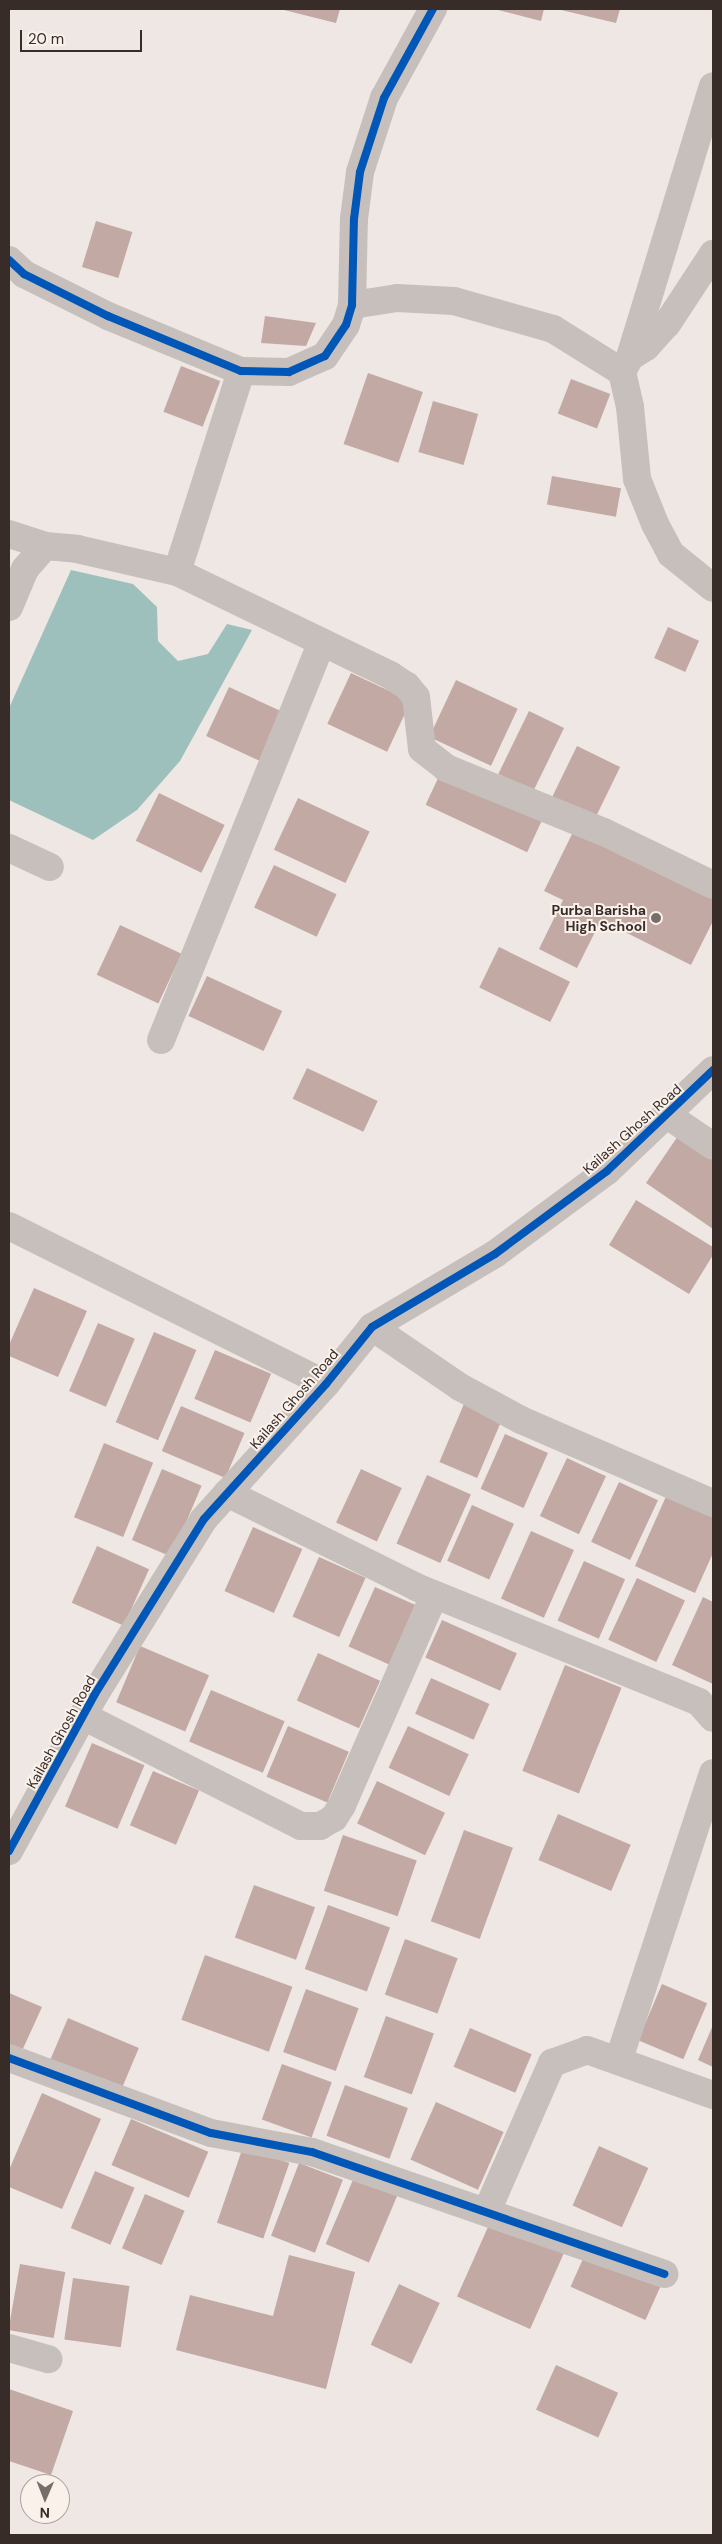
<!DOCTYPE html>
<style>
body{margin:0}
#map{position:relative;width:722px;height:2544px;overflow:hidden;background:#eee7e3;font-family:"DM Sans",sans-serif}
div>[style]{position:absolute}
.water>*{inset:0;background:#9ec0bc}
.building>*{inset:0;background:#c2a9a4;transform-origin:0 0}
.minor>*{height:28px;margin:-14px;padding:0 14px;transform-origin:14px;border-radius:14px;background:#c7bfbb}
.tertiary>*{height:28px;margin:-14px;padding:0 14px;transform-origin:14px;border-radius:14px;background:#c7bfbb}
.cycleway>*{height:8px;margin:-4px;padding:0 4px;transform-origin:4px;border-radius:4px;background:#0057b8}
.dots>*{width:14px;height:14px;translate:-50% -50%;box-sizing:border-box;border:2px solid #faf1ea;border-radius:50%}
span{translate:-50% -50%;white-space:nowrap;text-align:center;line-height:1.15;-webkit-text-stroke:4px #faf1ea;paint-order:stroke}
.poi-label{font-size:14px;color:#382c29;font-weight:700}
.right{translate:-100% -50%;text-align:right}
.street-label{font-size:14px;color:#382c29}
.frame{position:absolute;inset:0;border:10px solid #382c29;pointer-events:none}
.north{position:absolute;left:20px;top:2474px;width:50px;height:50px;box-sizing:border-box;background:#faf1ea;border:1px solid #aca29d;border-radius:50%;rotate:181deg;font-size:14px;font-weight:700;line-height:20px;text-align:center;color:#382c29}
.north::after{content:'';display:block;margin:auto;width:18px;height:22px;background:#786d6a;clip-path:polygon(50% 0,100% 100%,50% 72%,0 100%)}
.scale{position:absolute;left:20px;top:30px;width:122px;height:22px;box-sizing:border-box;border:2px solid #382c29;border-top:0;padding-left:6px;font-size:15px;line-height:18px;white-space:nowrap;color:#382c29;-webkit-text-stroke:4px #faf1ea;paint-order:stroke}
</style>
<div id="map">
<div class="water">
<i style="clip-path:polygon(71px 570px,133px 584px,157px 607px,158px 641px,178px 661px,208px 654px,227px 624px,252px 630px,180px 761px,137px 810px,93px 840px,9px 800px,9px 708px)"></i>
</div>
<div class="building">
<i style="clip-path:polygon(280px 9px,340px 9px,336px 23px)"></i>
<i style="clip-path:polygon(494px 9px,544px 9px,541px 21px)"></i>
<i style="clip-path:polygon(557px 9px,620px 9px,616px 23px)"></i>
<i style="left:96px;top:221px;width:38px;height:48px;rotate:17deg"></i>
<i style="clip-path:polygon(265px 316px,316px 323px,306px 346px,261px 343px)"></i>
<i style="left:181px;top:366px;width:42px;height:49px;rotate:21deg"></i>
<i style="left:368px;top:373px;width:58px;height:75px;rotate:19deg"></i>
<i style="left:571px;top:379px;width:42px;height:37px;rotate:21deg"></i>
<i style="left:433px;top:401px;width:47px;height:53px;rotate:16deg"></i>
<i style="left:552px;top:476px;width:70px;height:29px;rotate:10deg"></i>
<i style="left:668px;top:627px;width:34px;height:34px;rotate:24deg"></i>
<i style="left:351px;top:673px;width:66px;height:56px;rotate:25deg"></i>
<i style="left:456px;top:680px;width:68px;height:63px;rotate:25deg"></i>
<i style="left:229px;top:687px;width:63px;height:54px;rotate:25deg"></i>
<i style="left:529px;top:711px;width:39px;height:70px;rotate:26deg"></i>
<i style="left:577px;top:746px;width:48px;height:60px;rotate:26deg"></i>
<i style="left:440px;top:774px;width:112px;height:34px;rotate:25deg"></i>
<i style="left:159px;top:793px;width:73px;height:53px;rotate:26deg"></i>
<i style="left:298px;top:798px;width:79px;height:57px;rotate:25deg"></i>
<i style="clip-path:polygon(576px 826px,713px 895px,713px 921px,691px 965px,601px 920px,577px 968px,539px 949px,563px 900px,544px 891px)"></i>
<i style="left:274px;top:865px;width:69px;height:47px;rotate:25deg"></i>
<i style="left:120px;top:925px;width:68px;height:55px;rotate:25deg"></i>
<i style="left:499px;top:947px;width:79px;height:45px;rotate:26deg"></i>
<i style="left:207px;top:976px;width:83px;height:44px;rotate:25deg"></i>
<i style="left:307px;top:1068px;width:78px;height:34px;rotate:25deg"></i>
<i style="clip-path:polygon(682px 1130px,713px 1151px,713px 1229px,646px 1183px)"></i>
<i style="clip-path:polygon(636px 1200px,713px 1247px,713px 1255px,689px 1294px,609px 1245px)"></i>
<i style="clip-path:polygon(34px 1288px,87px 1311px,58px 1377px,9px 1356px,9px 1345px)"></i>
<i style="left:98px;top:1323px;width:40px;height:74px;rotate:23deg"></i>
<i style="left:154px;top:1332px;width:46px;height:98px;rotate:23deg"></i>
<i style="left:215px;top:1350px;width:61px;height:53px;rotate:23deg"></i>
<i style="left:464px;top:1404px;width:41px;height:63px;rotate:23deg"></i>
<i style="left:181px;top:1406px;width:69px;height:49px;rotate:23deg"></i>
<i style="left:505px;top:1434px;width:47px;height:60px;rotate:24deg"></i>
<i style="left:104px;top:1443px;width:53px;height:80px;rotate:22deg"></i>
<i style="left:567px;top:1458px;width:43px;height:64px;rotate:25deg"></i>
<i style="left:162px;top:1469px;width:43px;height:77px;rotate:23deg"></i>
<i style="left:361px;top:1469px;width:45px;height:59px;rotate:25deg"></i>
<i style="left:427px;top:1475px;width:48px;height:75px;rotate:24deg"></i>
<i style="left:619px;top:1482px;width:43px;height:66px;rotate:25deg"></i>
<i style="clip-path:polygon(668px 1492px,713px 1513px,713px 1553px,695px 1593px,635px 1566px)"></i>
<i style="left:472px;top:1505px;width:46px;height:61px;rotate:24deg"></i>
<i style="left:253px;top:1527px;width:54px;height:70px;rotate:24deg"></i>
<i style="left:531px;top:1531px;width:47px;height:74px;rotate:24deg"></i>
<i style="left:97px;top:1546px;width:57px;height:62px;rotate:24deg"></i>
<i style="left:319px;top:1557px;width:51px;height:65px;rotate:24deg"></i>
<i style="left:584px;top:1561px;width:45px;height:65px;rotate:24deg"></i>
<i style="left:637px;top:1578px;width:53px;height:68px;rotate:25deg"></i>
<i style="left:375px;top:1587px;width:48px;height:65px;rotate:24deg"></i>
<i style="clip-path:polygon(703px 1597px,713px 1602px,713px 1684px,672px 1665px)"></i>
<i style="left:442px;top:1620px;width:82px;height:41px;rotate:24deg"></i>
<i style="left:140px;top:1646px;width:75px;height:61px;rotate:23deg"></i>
<i style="left:318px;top:1653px;width:68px;height:52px;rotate:24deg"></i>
<i style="left:565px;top:1665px;width:61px;height:114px;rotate:22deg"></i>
<i style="left:431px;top:1678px;width:64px;height:39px;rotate:24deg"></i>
<i style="left:211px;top:1690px;width:80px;height:56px;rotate:23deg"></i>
<i style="left:288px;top:1726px;width:66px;height:55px;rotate:23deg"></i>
<i style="left:408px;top:1726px;width:67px;height:46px;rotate:25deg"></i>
<i style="left:92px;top:1743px;width:57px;height:69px;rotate:23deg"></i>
<i style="left:153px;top:1771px;width:50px;height:59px;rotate:23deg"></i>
<i style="left:377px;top:1781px;width:75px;height:47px;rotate:25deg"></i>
<i style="left:558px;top:1814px;width:79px;height:50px;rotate:23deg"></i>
<i style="left:464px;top:1830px;width:52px;height:97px;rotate:20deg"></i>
<i style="left:343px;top:1835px;width:78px;height:59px;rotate:19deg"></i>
<i style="left:254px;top:1885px;width:65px;height:56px;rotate:20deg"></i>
<i style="left:328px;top:1905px;width:66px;height:68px;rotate:20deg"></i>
<i style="left:405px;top:1939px;width:56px;height:59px;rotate:20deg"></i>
<i style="left:205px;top:1955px;width:93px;height:69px;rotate:20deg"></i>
<i style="left:662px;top:1984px;width:49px;height:61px;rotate:23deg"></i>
<i style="left:306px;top:1989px;width:56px;height:67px;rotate:20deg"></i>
<i style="clip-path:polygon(9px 1993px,42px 2007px,21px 2053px,9px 2048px)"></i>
<i style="left:386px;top:2016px;width:51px;height:65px;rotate:20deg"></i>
<i style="left:68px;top:2018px;width:77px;height:48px;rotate:23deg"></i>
<i style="clip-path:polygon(713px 2025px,713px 2067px,698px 2060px)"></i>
<i style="left:470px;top:2028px;width:67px;height:42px;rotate:23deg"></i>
<i style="left:282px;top:2064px;width:53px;height:59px;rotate:20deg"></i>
<i style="left:345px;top:2085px;width:67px;height:54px;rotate:20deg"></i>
<i style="clip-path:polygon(42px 2093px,101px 2119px,62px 2209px,9px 2187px,9px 2170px)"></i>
<i style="left:436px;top:2102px;width:74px;height:63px;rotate:24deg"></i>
<i style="left:131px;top:2119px;width:84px;height:50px;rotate:23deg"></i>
<i style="left:599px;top:2146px;width:54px;height:65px;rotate:24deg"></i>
<i style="left:243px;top:2147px;width:49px;height:80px;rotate:19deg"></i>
<i style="left:299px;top:2163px;width:47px;height:78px;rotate:21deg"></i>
<i style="left:95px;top:2171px;width:43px;height:62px;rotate:23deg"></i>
<i style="left:355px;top:2175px;width:47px;height:75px;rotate:23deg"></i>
<i style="left:145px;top:2194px;width:43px;height:59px;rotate:23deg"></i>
<i style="left:492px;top:2218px;width:80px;height:86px;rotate:24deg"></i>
<i style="left:586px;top:2252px;width:82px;height:38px;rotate:24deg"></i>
<i style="clip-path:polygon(289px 2255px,355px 2272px,326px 2389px,176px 2350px,190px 2295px,273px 2316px)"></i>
<i style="left:20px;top:2264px;width:46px;height:67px;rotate:10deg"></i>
<i style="left:73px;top:2278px;width:57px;height:62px;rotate:8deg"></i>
<i style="left:399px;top:2284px;width:45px;height:67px;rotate:25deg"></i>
<i style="left:556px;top:2365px;width:68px;height:49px;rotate:24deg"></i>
<i style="clip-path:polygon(9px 2389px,73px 2411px,51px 2475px,9px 2461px)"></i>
</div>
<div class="minor">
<i style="left:630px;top:357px;width:19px;rotate:-32deg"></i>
<i style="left:646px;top:347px;width:31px;rotate:-48deg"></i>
<i style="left:667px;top:324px;width:84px;rotate:-56.7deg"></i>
<i style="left:9px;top:534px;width:38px;rotate:18deg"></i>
<i style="left:177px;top:572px;width:237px;rotate:25.8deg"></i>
<i style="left:390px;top:675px;width:20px;rotate:33deg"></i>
<i style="left:407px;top:686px;width:14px;rotate:51deg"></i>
<i style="left:416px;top:697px;width:52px;rotate:83.4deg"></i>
<i style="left:422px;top:749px;width:31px;rotate:38deg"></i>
<i style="left:446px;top:768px;width:170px;rotate:22.1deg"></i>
<i style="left:604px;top:832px;width:121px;rotate:25.9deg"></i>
<i style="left:9px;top:607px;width:41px;rotate:-67.2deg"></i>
<i style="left:25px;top:569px;width:30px;rotate:-49deg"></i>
<i style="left:45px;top:546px;width:32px;rotate:5deg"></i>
<i style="left:77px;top:549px;width:103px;rotate:13deg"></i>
<i style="left:177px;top:572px;width:211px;rotate:-72.3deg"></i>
<i style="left:9px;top:848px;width:45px;rotate:24.9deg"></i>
<i style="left:161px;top:1040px;width:429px;rotate:-68deg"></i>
<i style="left:667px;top:1115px;width:55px;rotate:34deg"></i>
<i style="left:9px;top:1226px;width:354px;rotate:26.5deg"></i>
<i style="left:372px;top:1327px;width:107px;rotate:34.3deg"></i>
<i style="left:460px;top:1387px;width:69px;rotate:28.4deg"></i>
<i style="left:521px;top:1420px;width:209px;rotate:23.4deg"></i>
<i style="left:227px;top:1493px;width:211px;rotate:26.4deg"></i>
<i style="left:416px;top:1587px;width:305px;rotate:22.1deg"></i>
<i style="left:699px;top:1702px;width:21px;rotate:49deg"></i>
<i style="left:83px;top:1716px;width:244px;rotate:26.8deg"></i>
<i style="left:301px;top:1826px;width:19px"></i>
<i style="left:320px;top:1826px;width:16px;rotate:-30deg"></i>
<i style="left:334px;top:1818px;width:15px;rotate:-58deg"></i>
<i style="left:342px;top:1805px;width:229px;rotate:-66.3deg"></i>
<i style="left:9px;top:2058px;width:215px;rotate:20.4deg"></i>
<i style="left:211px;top:2133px;width:103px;rotate:10.7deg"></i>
<i style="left:312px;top:2152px;width:373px;rotate:19.1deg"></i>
<i style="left:619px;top:2059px;width:301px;rotate:-71.8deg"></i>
<i style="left:487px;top:2211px;width:162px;rotate:-66.3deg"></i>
<i style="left:552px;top:2063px;width:37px;rotate:-20deg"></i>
<i style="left:587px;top:2050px;width:134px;rotate:19.7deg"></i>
<i style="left:9px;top:2348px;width:41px;rotate:15.8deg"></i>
</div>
<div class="tertiary">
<i style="left:9px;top:260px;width:21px;rotate:43deg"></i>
<i style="left:24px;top:274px;width:94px;rotate:26.6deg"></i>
<i style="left:108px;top:316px;width:144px;rotate:22.5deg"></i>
<i style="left:241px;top:371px;width:48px;rotate:1.2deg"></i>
<i style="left:289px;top:372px;width:39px;rotate:-24deg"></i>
<i style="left:325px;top:356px;width:37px;rotate:-56deg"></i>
<i style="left:346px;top:325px;width:21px;rotate:-73deg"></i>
<i style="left:352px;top:305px;width:86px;rotate:-88.7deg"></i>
<i style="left:354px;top:219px;width:47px;rotate:-82.7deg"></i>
<i style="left:360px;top:172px;width:78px;rotate:-72deg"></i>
<i style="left:384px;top:98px;width:102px;rotate:-61.2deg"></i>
<i style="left:352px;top:305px;width:46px;rotate:-8.8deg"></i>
<i style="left:397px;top:298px;width:57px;rotate:3deg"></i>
<i style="left:454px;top:301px;width:103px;rotate:15.8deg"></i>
<i style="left:553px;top:329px;width:81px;rotate:31.9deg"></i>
<i style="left:622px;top:372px;width:36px;rotate:77deg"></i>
<i style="left:630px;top:407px;width:72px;rotate:84.4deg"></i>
<i style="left:637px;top:479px;width:48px;rotate:68.2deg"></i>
<i style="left:655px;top:524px;width:34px;rotate:62deg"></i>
<i style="left:671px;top:554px;width:54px;rotate:39deg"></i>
<i style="left:622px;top:372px;width:17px;rotate:-62deg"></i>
<i style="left:630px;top:357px;width:283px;rotate:-73deg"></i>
<i style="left:9px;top:1851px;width:179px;rotate:-61.3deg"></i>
<i style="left:95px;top:1694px;width:206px;rotate:-58.1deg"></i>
<i style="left:204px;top:1519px;width:182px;rotate:-47.9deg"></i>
<i style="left:326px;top:1384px;width:73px;rotate:-51.1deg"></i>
<i style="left:372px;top:1327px;width:143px;rotate:-30.7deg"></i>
<i style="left:495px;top:1254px;width:139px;rotate:-36.5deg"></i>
<i style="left:607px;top:1171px;width:146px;rotate:-43.6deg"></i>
</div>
<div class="cycleway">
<i style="left:9px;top:260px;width:21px;rotate:43deg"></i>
<i style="left:24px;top:274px;width:94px;rotate:26.6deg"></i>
<i style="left:108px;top:316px;width:144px;rotate:22.5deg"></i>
<i style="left:241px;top:371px;width:48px;rotate:1.2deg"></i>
<i style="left:289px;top:372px;width:39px;rotate:-24deg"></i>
<i style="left:325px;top:356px;width:37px;rotate:-56deg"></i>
<i style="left:346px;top:325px;width:21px;rotate:-73deg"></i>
<i style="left:352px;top:305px;width:86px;rotate:-88.7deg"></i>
<i style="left:354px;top:219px;width:47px;rotate:-82.7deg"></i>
<i style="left:360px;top:172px;width:78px;rotate:-72deg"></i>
<i style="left:384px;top:98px;width:102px;rotate:-61.2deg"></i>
<i style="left:9px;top:1851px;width:179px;rotate:-61.3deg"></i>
<i style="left:95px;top:1694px;width:206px;rotate:-58.1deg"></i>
<i style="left:204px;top:1519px;width:182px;rotate:-47.9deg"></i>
<i style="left:326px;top:1384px;width:73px;rotate:-51.1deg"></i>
<i style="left:372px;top:1327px;width:143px;rotate:-30.7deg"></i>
<i style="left:495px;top:1254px;width:139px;rotate:-36.5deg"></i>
<i style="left:607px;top:1171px;width:146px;rotate:-43.6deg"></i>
<i style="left:9px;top:2058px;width:215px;rotate:20.4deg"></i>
<i style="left:211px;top:2133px;width:103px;rotate:10.7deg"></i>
<i style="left:312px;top:2152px;width:373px;rotate:19.1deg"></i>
</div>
<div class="dots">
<i style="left:656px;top:918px;background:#786d6a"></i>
</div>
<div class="poi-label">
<span class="right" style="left:646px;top:918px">Purba Barisha<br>High School</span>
</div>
<div class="street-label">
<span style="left:632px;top:1129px;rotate:-42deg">Kailash Ghosh Road</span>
<span style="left:294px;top:1399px;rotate:-49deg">Kailash Ghosh Road</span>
<span style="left:61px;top:1732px;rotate:-61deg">Kailash Ghosh Road</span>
</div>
<div class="frame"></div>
<div class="north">N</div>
<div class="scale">20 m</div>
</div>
